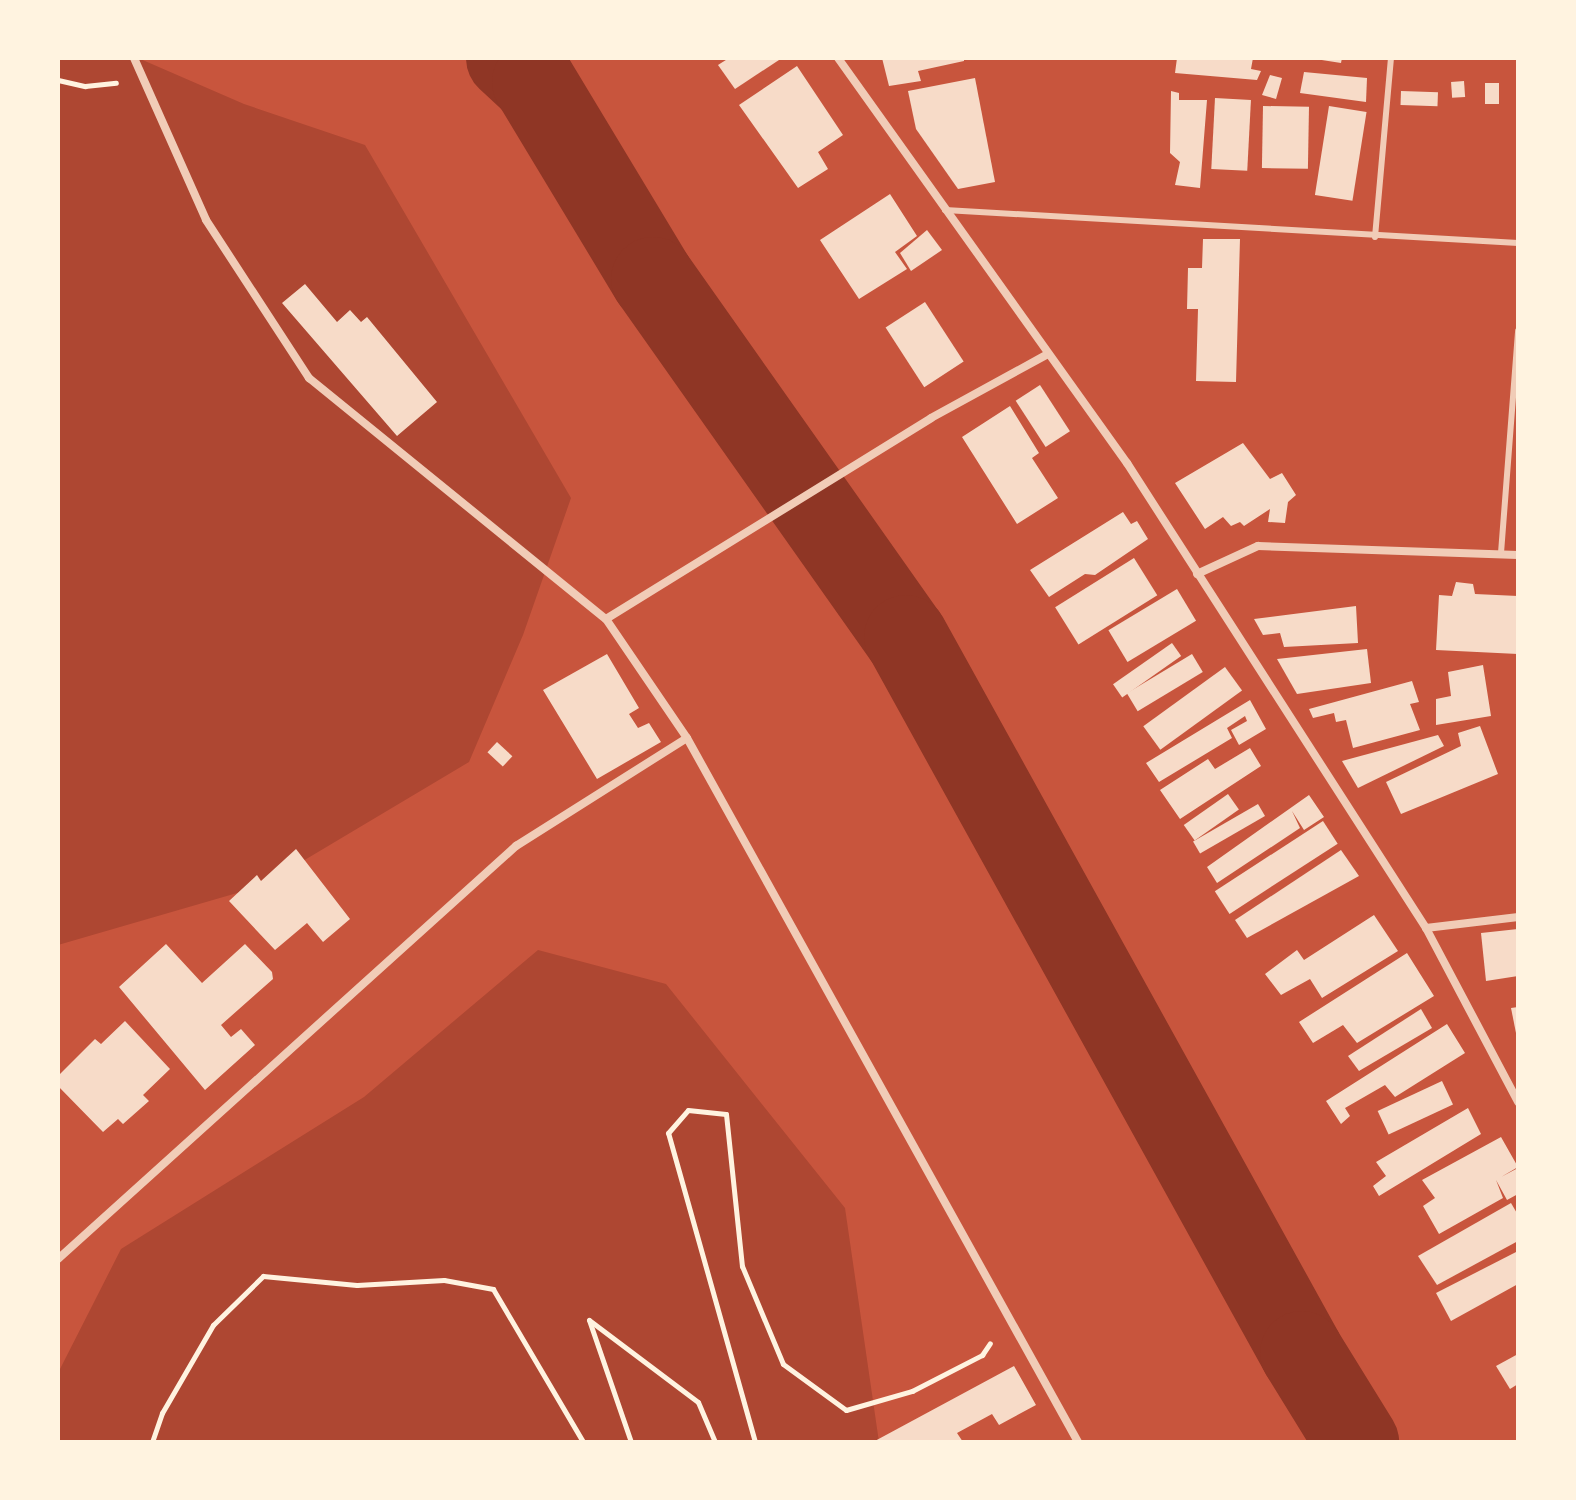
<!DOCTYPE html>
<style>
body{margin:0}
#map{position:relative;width:1576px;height:1500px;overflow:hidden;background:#c8553d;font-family:"IBM Plex Sans",sans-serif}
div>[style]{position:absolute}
.green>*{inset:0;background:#ae4732}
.river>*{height:84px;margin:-42px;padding:0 42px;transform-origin:42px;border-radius:42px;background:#8f3625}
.building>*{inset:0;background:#f7dbc8;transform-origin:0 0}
.path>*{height:5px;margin:-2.5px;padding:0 2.5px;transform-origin:2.5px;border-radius:2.5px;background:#fff3e0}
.service>*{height:6px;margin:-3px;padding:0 3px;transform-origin:3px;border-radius:3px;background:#f1ccb7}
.minor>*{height:8px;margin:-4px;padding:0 4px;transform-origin:4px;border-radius:4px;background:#f1ccb7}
span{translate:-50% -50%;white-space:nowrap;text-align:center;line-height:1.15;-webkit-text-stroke:8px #fff3e0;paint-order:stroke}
.frame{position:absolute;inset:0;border:60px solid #fff3e0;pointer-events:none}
</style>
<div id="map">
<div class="green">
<i style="clip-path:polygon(58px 58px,138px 58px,244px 104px,365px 145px,571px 498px,523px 635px,469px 762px,261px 886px,58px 945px)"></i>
<i style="clip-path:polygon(538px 950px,666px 984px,845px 1208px,879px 1442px,58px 1442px,58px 1373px,121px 1249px,364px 1097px)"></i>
</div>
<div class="river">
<i style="left:508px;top:58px;width:35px;rotate:43deg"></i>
<i style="left:534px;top:82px;width:230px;rotate:58.9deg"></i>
<i style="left:653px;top:279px;width:438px;rotate:54.8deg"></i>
<i style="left:906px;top:637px;width:818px;rotate:61.05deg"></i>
<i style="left:1302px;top:1353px;width:105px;rotate:58.3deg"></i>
</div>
<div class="building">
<i style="clip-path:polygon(729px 58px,782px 58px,735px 89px,718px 65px)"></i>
<i style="clip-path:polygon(882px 58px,964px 58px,964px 61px,918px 71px,921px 81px,889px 86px)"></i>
<i style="clip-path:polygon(1177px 58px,1253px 58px,1251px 69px,1261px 71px,1257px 80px,1175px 73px)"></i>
<i style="clip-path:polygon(1309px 58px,1342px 58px,1341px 63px)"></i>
<i style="clip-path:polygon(797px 66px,843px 135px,818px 152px,828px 169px,798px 188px,739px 105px)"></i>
<i style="clip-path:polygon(1304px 72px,1367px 78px,1366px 102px,1300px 93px)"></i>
<i style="clip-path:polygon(1270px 75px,1282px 78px,1276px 99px,1262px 95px)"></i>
<i style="clip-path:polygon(975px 78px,995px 182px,958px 189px,916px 129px,908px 91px)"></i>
<i style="left:1464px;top:81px;width:16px;height:13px;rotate:86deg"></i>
<i style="left:1485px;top:83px;width:14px;height:21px"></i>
<i style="clip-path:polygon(1171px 91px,1179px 93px,1179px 100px,1207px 100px,1200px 188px,1175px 185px,1180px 162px,1170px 153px)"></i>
<i style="left:1401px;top:91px;width:37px;height:14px;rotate:2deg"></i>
<i style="left:1215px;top:98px;width:36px;height:71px;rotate:3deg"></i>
<i style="left:1263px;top:106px;width:46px;height:62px;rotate:1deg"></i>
<i style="left:1329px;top:106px;width:38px;height:90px;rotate:9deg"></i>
<i style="clip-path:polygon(890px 194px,917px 236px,895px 252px,907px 269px,859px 299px,820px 240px)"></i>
<i style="clip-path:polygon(927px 230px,942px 250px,911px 271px,900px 253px)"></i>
<i style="clip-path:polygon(1203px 239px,1240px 239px,1236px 382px,1196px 381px,1198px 309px,1187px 309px,1188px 268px,1202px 268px)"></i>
<i style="clip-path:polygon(305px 284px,337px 322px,350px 310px,361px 322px,367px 317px,437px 402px,397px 436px,282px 303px)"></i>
<i style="left:925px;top:302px;width:71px;height:47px;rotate:57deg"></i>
<i style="left:1040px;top:385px;width:55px;height:29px;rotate:57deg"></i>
<i style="clip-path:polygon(1010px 406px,1039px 453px,1032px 458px,1058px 498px,1017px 524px,962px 437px)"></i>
<i style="clip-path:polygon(1243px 443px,1270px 479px,1282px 473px,1296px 495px,1288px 502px,1285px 523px,1268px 522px,1270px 509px,1244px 526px,1240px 522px,1231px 526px,1223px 517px,1205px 529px,1175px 483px)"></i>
<i style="clip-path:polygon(1123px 512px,1131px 524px,1137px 521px,1148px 539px,1095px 575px,1085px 574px,1049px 597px,1030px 570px)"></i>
<i style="left:1134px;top:558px;width:44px;height:93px;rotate:58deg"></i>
<i style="clip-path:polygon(1456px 582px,1473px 584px,1475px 594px,1518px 596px,1518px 654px,1436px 650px,1439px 595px,1452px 596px)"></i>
<i style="left:1177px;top:589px;width:37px;height:80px;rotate:59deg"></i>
<i style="clip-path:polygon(1356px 606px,1358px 643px,1284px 647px,1280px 633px,1263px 635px,1254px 619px)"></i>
<i style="left:1172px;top:643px;width:16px;height:72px;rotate:55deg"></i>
<i style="clip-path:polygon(1367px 649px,1371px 683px,1297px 694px,1277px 659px)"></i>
<i style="clip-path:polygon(607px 654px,639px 708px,629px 714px,638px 728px,649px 723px,661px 742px,597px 779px,543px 690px)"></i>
<i style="left:1192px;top:654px;width:21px;height:76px;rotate:59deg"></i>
<i style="clip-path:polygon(1483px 665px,1491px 716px,1436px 725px,1436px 699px,1451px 696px,1448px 672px)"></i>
<i style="left:1225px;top:667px;width:29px;height:101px;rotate:54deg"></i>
<i style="clip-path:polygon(1412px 681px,1419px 702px,1410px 704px,1420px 730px,1353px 748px,1346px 720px,1336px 722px,1334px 713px,1313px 718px,1309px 709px)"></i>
<i style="clip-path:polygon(1250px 700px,1266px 729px,1239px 745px,1231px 730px,1247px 721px,1245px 716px,1227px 728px,1232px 738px,1159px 782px,1146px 763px)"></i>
<i style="clip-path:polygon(1480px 726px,1498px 774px,1401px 814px,1386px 782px,1461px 746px,1458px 733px)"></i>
<i style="clip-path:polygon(1438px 735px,1444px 746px,1358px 788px,1342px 761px)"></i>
<i style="left:497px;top:742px;width:21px;height:14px;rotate:43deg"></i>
<i style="clip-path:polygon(1250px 748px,1261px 766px,1180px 819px,1160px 790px,1208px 759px,1215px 769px)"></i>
<i style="left:1228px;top:794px;width:19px;height:54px;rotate:55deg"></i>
<i style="clip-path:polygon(1309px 795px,1324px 817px,1304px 830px,1292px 811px,1300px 828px,1217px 883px,1207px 867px)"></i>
<i style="left:1258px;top:804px;width:14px;height:75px;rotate:60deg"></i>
<i style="left:1323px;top:821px;width:27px;height:129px;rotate:57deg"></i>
<i style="clip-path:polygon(296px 849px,350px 919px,323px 942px,307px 923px,275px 950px,229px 901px,257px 875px,261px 881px)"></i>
<i style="clip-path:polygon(1341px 850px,1359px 876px,1247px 938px,1235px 920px)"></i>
<i style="clip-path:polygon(1374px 915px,1398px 951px,1322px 998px,1310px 979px,1281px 995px,1265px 974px,1297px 950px,1304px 960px)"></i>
<i style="clip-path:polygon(1518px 929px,1518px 976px,1486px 981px,1481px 933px)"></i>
<i style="clip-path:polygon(166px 944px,202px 983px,245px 944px,272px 972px,273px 979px,221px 1025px,231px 1037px,241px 1029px,255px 1045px,205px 1090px,119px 987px)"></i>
<i style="clip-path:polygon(1407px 953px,1434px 996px,1357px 1043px,1343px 1025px,1313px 1043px,1299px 1022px)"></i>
<i style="clip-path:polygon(1518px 1007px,1518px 1038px,1517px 1038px,1511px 1008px)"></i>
<i style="clip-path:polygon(1421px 1009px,1432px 1028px,1359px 1071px,1348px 1056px)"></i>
<i style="clip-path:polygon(125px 1021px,170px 1069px,143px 1095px,149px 1101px,123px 1124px,118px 1119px,103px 1132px,58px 1086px,58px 1076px,95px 1039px,101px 1044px)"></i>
<i style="clip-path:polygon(1447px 1024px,1465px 1053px,1395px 1097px,1385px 1085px,1345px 1108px,1350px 1116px,1341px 1124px,1326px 1101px)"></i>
<i style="left:1442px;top:1081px;width:26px;height:71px;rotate:65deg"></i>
<i style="clip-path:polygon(1468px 1108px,1481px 1134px,1379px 1196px,1373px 1186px,1386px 1176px,1376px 1162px)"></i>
<i style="clip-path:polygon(1501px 1137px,1518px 1167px,1501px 1177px,1518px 1168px,1518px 1194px,1507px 1200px,1496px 1180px,1503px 1198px,1439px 1234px,1423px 1206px,1435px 1198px,1422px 1180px)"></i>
<i style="clip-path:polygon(1511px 1203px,1518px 1215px,1518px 1241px,1437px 1285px,1418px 1256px)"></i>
<i style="clip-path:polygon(1518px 1251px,1518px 1284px,1451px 1321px,1436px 1293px)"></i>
<i style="clip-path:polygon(1518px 1354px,1518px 1384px,1510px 1389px,1496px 1366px)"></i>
<i style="clip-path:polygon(1014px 1366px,1036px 1405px,999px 1425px,992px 1414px,957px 1433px,963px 1442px,873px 1442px)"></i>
</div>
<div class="path">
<i style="left:58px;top:80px;width:28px;rotate:13deg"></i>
<i style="left:85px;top:86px;width:31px;rotate:-6deg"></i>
<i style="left:152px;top:1442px;width:31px;rotate:-71deg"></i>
<i style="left:162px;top:1413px;width:102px;rotate:-59.9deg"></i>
<i style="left:213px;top:1325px;width:70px;rotate:-44.4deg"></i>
<i style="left:263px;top:1276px;width:94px;rotate:5.5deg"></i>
<i style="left:357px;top:1285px;width:87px;rotate:-3.3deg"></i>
<i style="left:444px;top:1280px;width:50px;rotate:10.4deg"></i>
<i style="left:493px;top:1289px;width:178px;rotate:59.5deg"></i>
<i style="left:631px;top:1442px;width:129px;rotate:-109deg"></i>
<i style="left:589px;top:1320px;width:136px;rotate:37deg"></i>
<i style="left:698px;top:1402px;width:43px;rotate:67deg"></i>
<i style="left:755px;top:1442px;width:321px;rotate:-105.7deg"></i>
<i style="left:668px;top:1133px;width:30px;rotate:-49deg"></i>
<i style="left:688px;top:1110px;width:38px;rotate:6deg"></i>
<i style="left:726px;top:1114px;width:153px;rotate:84deg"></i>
<i style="left:742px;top:1266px;width:106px;rotate:67.3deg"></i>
<i style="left:783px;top:1364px;width:78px;rotate:36.1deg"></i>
<i style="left:846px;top:1410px;width:69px;rotate:-16.1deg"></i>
<i style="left:912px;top:1391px;width:79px;rotate:-27.2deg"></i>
<i style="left:982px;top:1355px;width:14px;rotate:-56deg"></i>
</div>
<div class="service">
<i style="left:945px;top:210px;width:574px;rotate:3.3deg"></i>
<i style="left:1375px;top:237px;width:180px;rotate:-84.9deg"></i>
<i style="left:1501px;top:553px;width:223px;rotate:-85.6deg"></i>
</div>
<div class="minor">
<i style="left:134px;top:58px;width:177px;rotate:66deg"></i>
<i style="left:206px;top:220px;width:189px;rotate:56.9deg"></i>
<i style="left:309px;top:378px;width:382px;rotate:39.1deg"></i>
<i style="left:606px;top:619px;width:144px;rotate:55.8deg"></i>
<i style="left:687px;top:738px;width:805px;rotate:60.95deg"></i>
<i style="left:838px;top:58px;width:498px;rotate:54.5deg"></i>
<i style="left:1127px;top:463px;width:553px;rotate:57.26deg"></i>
<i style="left:1426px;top:928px;width:197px;rotate:62.1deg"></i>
<i style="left:1197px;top:574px;width:67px;rotate:-24.7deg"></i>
<i style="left:1258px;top:546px;width:260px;rotate:2deg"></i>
<i style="left:606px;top:619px;width:382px;rotate:-31.7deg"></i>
<i style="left:931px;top:418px;width:133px;rotate:-28.7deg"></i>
<i style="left:1426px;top:928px;width:93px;rotate:-6.8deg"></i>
<i style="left:58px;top:1259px;width:617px;rotate:-42.04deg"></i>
<i style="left:516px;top:846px;width:202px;rotate:-32.3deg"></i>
</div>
<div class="frame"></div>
</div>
